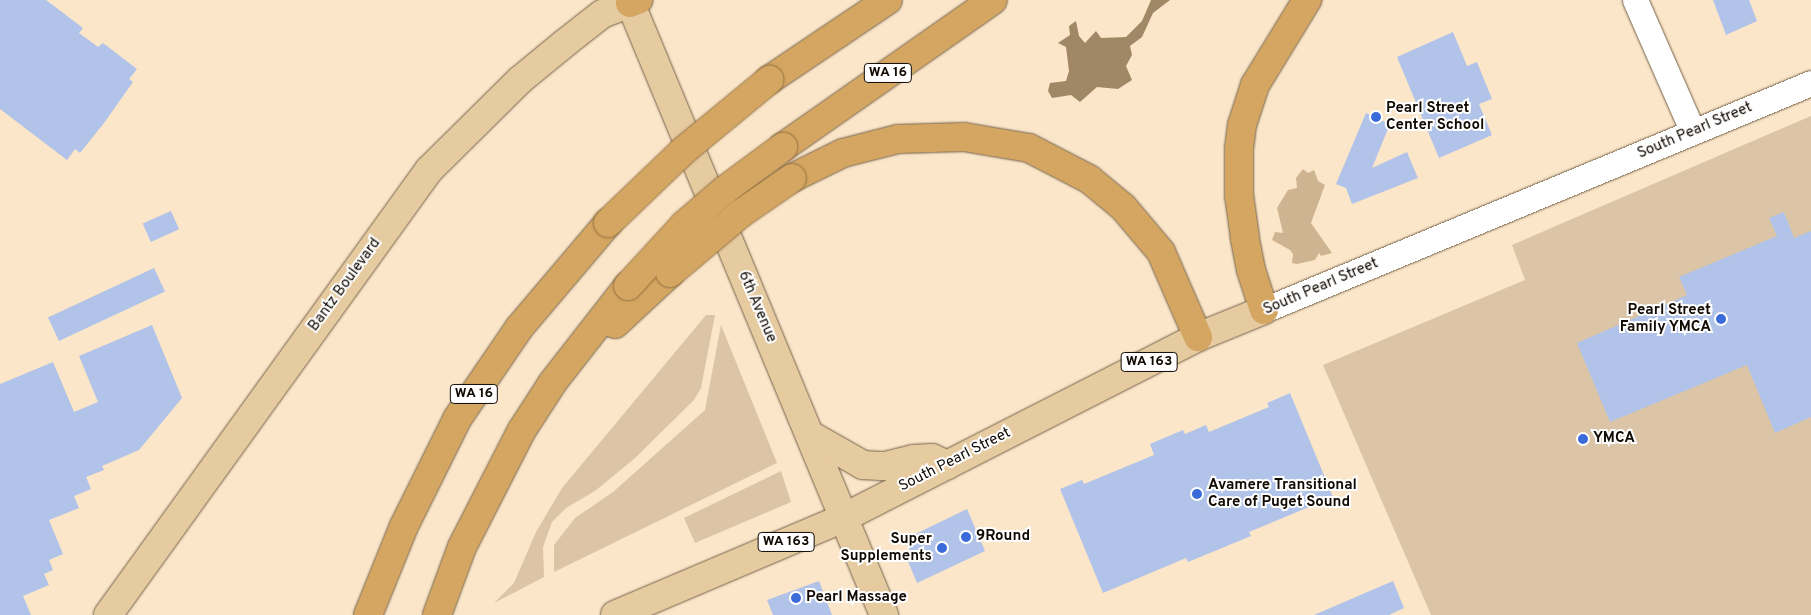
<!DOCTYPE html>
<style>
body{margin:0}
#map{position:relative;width:1811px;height:615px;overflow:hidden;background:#fbe6c9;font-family:Overpass,sans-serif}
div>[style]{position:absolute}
.green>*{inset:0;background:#dbc5a6}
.forest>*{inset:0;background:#ceb491}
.water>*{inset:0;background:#a08866}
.building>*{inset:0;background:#b1c3e8;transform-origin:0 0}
.roads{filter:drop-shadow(0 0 1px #736147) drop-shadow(0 0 1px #736147)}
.minor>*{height:25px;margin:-12.5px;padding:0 12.5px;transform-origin:12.5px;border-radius:12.5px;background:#fff}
.major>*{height:28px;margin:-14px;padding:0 14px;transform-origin:14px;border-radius:14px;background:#e6caa0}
.highway>*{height:28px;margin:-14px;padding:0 14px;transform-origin:14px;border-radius:14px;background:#d5a661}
.bridges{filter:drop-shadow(0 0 1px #906f40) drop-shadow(0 0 1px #906f40)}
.highway-bridge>*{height:28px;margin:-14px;padding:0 14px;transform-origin:14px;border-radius:14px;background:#d5a661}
.dots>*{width:14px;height:14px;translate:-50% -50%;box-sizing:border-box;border:2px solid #fff;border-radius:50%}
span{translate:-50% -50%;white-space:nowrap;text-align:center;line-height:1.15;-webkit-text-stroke:4px #fff;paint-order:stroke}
.shield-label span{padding:1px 4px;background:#fff;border:1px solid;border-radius:4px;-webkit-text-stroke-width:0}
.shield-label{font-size:14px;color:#110a03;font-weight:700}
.poi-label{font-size:15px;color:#110a03;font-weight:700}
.left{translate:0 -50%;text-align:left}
.right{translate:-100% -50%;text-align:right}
.street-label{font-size:15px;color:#110a03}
</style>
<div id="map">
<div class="green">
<i style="clip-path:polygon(1811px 116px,1811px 615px,1431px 615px,1323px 365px,1525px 280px,1512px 245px)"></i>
<i style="clip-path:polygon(706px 315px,715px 315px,701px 388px,694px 400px,634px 459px,595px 491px,566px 508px,552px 522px,543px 547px,544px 577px,494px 603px,514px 583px,536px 532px,562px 488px)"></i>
<i style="clip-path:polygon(721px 325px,777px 463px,554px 572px,554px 545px,575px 518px,613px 492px,705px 410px)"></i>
<i style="clip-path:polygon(781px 471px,791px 502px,695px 543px,684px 518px)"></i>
</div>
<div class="forest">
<i style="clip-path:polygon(1303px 169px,1308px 173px,1314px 170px,1318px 181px,1325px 185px,1311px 223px,1332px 253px,1321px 256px,1319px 253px,1315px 260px,1297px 264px,1292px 263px,1293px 254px,1290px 250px,1272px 240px,1275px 232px,1283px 233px,1277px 208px,1288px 190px,1297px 188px,1296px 178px)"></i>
</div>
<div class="water">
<i style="clip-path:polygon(1151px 0,1170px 0,1153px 13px,1142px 37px,1130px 46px,1132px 55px,1126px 66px,1132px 80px,1118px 89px,1097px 87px,1080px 102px,1071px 95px,1052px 98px,1048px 91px,1050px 83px,1066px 81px,1069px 71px,1066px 47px,1058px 43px,1070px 35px,1069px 26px,1076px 21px,1079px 36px,1085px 43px,1096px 31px,1101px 38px,1126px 37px,1142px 21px)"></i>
</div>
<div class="building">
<i style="clip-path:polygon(0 0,46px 0,83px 28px,79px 33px,98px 47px,103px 43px,137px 69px,129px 79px,133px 82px,104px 123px,80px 153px,75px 149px,67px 160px,0 109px)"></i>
<i style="clip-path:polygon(1713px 0,1749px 0,1757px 21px,1726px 35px)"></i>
<i style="clip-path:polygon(1453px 32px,1467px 66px,1477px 62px,1492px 99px,1479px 104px,1492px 135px,1439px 158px,1397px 57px)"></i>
<i style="clip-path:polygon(1366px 113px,1390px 124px,1372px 168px,1407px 152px,1418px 178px,1352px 204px,1346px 188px,1336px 184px)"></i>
<i style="left:171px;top:211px;width:20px;height:31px;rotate:66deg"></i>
<i style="clip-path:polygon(1784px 212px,1794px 238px,1811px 231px,1811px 417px,1775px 433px,1747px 365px,1610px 422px,1577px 343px,1687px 295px,1679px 277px,1777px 236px,1769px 218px)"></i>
<i style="left:154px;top:268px;width:26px;height:117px;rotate:65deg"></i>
<i style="clip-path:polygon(152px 325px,182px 398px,139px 450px,102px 466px,104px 470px,86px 477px,91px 489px,74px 496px,79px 508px,49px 520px,63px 554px,49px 560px,53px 570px,44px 574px,49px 585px,23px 596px,31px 615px,0 615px,0 384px,53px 362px,74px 412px,98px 402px,79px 356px)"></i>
<i style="clip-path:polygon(1290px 393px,1333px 497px,1249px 532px,1251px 536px,1188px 562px,1186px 558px,1103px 593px,1060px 489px,1082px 480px,1084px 484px,1154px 455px,1150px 444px,1183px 430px,1185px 434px,1206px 425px,1209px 432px,1269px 407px,1267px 403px)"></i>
<i style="clip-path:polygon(967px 509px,985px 551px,917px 583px,907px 559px,912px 556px,905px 539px)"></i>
<i style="clip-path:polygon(819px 581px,832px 615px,773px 615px,767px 600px)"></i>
<i style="clip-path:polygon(1393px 581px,1404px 608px,1389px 615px,1314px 615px)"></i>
</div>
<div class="roads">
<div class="minor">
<i style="left:1635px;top:0;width:144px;rotate:66.3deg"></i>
<i style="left:1264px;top:310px;width:592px;rotate:-22.54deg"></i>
</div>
<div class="major">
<i style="left:629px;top:0;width:666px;rotate:67.48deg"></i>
<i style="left:810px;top:435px;width:61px;rotate:29.5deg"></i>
<i style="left:863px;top:465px;width:22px;rotate:3deg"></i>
<i style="left:885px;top:466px;width:30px;rotate:-14deg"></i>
<i style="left:914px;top:459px;width:18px;rotate:-3deg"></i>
<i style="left:932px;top:458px;width:17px;rotate:25deg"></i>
<i style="left:108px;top:615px;width:549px;rotate:-54.2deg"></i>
<i style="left:429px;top:170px;width:128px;rotate:-44.7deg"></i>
<i style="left:520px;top:80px;width:58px;rotate:-39.4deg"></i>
<i style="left:565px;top:43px;width:47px;rotate:-38.1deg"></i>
<i style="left:602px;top:14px;width:30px;rotate:-21deg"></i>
<i style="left:615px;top:615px;width:248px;rotate:-23deg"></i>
<i style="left:843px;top:518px;width:398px;rotate:-27deg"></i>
<i style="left:1198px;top:337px;width:71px;rotate:-22.2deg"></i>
</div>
<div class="highway">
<i style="left:630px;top:3px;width:9px;rotate:-21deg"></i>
<i style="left:769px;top:80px;width:143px;rotate:-33.9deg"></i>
<i style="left:783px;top:147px;width:256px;rotate:-35deg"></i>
<i style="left:792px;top:178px;width:57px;rotate:-26.1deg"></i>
<i style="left:843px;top:153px;width:57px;rotate:-14.3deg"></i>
<i style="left:898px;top:139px;width:66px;rotate:-1.7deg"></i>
<i style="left:964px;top:137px;width:66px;rotate:9.6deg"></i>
<i style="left:1029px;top:148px;width:68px;rotate:27.3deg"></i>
<i style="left:1089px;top:179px;width:44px;rotate:39.5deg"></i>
<i style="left:1123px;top:207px;width:59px;rotate:49.8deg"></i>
<i style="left:1161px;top:252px;width:93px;rotate:66.5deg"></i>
<i style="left:1264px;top:310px;width:42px;rotate:-108deg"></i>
<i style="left:1251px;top:270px;width:33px;rotate:-101deg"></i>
<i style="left:1245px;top:238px;width:43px;rotate:-97.9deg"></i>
<i style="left:1239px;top:195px;width:46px;rotate:-90deg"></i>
<i style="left:1239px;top:149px;width:24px;rotate:-83deg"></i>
<i style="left:1242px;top:125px;width:42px;rotate:-72deg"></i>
<i style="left:1255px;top:85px;width:100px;rotate:-58.5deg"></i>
<i style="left:615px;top:324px;width:75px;rotate:-42.8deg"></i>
<i style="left:368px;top:615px;width:96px;rotate:-68deg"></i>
<i style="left:404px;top:526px;width:119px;rotate:-63.6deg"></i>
<i style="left:457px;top:419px;width:110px;rotate:-55.7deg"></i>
<i style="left:519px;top:328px;width:138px;rotate:-49.7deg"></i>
<i style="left:437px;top:615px;width:72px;rotate:-69.8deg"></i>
<i style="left:462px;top:547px;width:131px;rotate:-62.9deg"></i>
<i style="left:522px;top:430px;width:57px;rotate:-57.1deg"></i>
<i style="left:553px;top:382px;width:122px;rotate:-52deg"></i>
</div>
</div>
<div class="bridges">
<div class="highway-bridge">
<i style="left:608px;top:223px;width:104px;rotate:-43.8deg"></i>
<i style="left:683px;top:151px;width:112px;rotate:-39.5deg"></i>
<i style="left:670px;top:273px;width:92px;rotate:-40.1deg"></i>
<i style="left:740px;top:214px;width:63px;rotate:-34.7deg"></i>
<i style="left:628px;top:286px;width:83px;rotate:-47.4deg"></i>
<i style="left:684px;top:225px;width:55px;rotate:-40.6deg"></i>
<i style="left:726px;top:189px;width:71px;rotate:-36.4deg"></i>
</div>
</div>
<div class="dots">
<i style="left:1376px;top:117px;background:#3b6ada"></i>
<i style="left:1721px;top:319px;background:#3b6ada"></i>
<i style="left:1583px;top:439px;background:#3b6ada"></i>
<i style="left:1197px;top:494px;background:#3b6ada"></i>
<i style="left:966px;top:537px;background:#3b6ada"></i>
<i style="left:942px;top:548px;background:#3b6ada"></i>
<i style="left:796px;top:598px;background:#3b6ada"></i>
</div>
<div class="shield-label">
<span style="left:888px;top:73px">WA 16</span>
<span style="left:1149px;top:362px">WA 163</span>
<span style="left:474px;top:394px">WA 16</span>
<span style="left:786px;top:542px">WA 163</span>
</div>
<div class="poi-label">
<span class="left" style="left:1386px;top:117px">Pearl Street<br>Center School</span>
<span class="right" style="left:1711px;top:319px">Pearl Street<br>Family YMCA</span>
<span class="left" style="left:1593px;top:439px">YMCA</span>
<span class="left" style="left:1208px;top:494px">Avamere Transitional<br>Care of Puget Sound</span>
<span class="left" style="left:976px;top:537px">9Round</span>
<span class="right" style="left:932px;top:548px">Super<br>Supplements</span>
<span class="left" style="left:806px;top:598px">Pearl Massage</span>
</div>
<div class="street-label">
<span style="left:1695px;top:131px;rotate:-23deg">South Pearl Street</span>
<span style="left:345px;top:285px;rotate:-54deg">Bantz Boulevard</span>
<span style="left:1321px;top:287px;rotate:-23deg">South Pearl Street</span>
<span style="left:757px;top:307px;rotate:67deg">6th Avenue</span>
<span style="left:955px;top:460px;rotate:-27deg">South Pearl Street</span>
</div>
</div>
